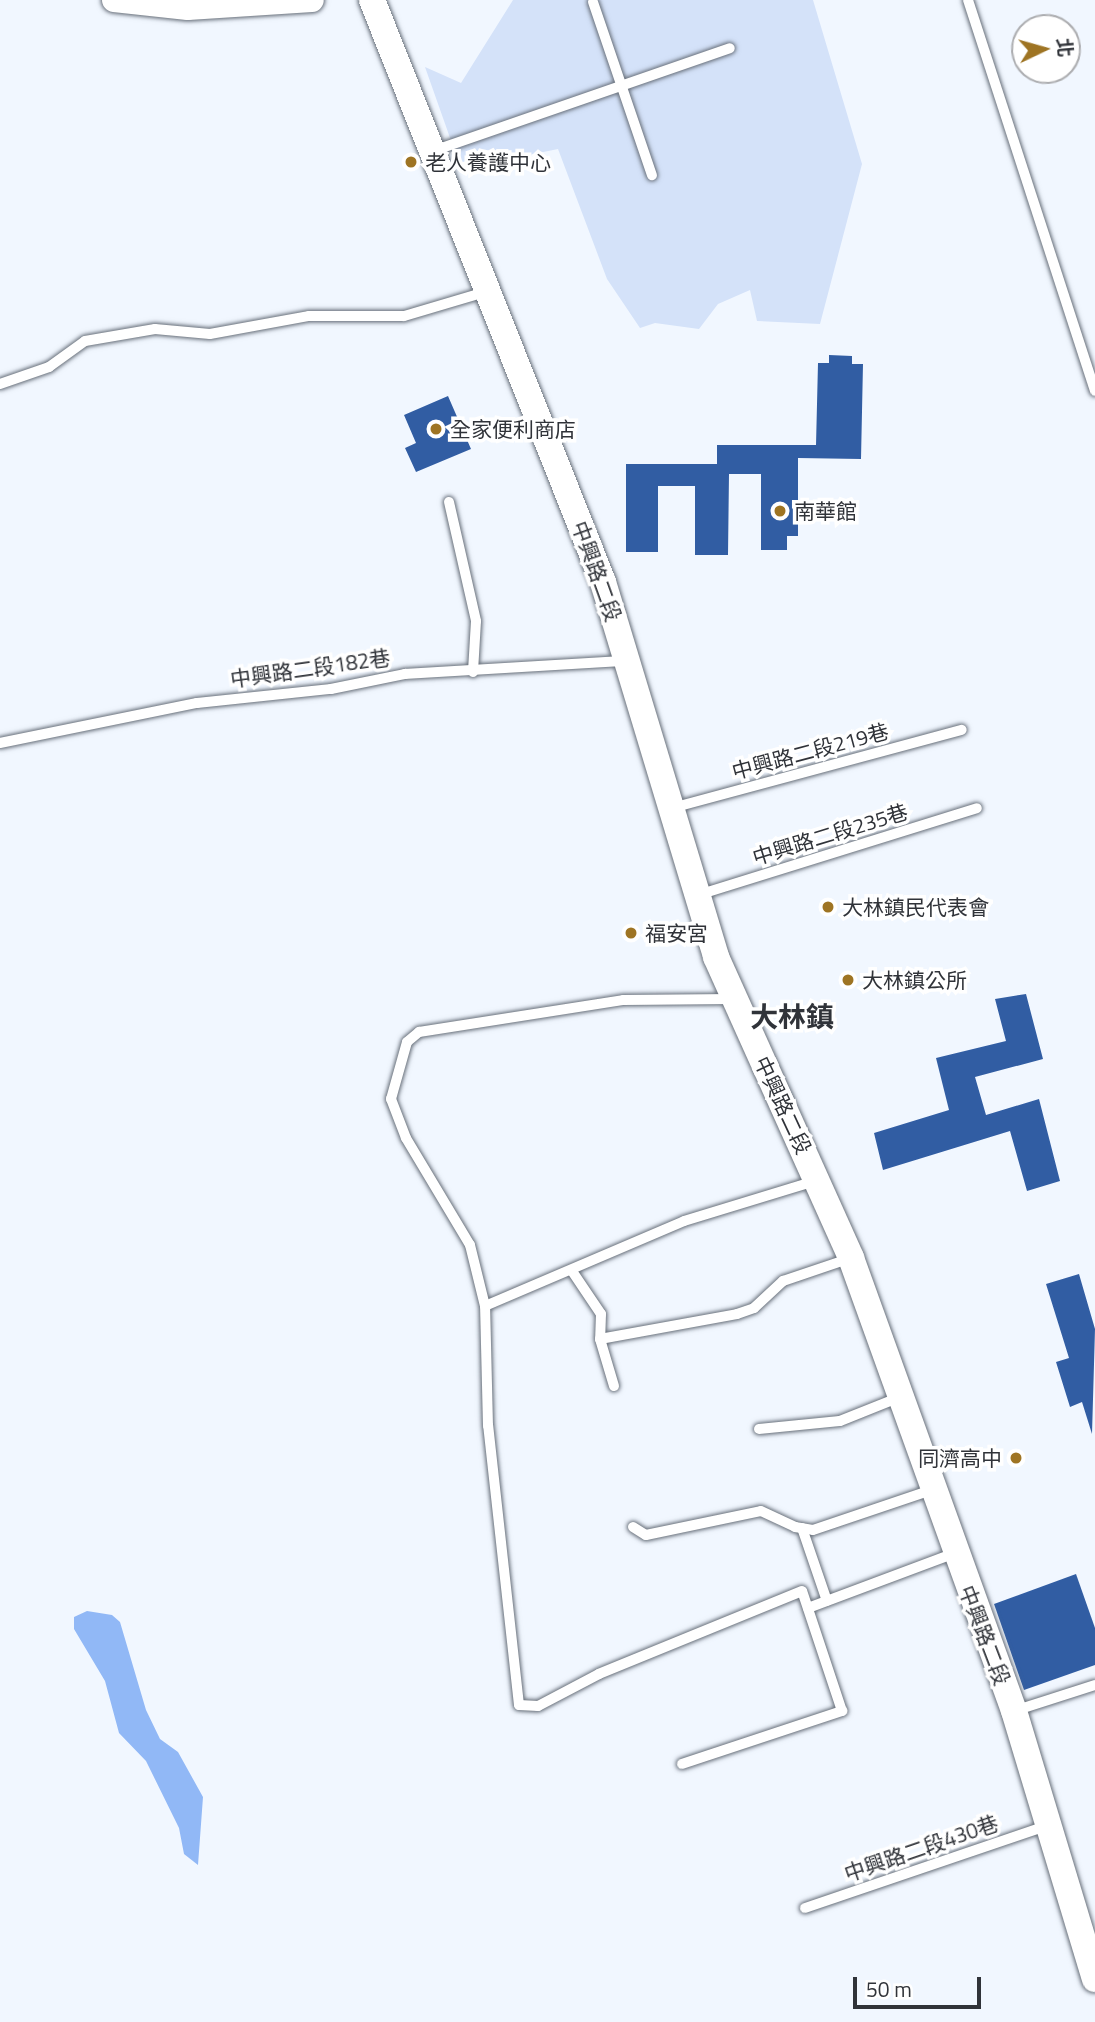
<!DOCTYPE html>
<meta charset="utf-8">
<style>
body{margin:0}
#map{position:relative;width:1095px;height:2022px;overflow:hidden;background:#f1f7ff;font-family:"Titillium Web","Noto Sans TC",sans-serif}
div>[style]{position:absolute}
.green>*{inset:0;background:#d4e2f9}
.water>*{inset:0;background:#91b8f6}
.building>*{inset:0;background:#315da3}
.roads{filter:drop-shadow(0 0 2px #68707b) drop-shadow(0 0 2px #68707b)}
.service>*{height:10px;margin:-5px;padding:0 5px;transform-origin:5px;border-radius:5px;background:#fff}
.tertiary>*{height:24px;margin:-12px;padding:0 12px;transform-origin:12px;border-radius:12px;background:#fff}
.secondary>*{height:26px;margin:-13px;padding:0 13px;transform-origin:13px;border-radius:13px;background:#fff}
.dots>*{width:19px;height:19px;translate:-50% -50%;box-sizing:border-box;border:4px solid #fff;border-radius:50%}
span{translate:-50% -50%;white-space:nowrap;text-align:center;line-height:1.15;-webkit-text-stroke:7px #fff;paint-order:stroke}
.poi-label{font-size:21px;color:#303339}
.left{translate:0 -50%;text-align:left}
.right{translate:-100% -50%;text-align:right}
.street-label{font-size:21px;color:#303339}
.district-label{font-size:28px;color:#303339;font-weight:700}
.north{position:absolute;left:1011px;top:14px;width:70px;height:70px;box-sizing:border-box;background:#fff;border:2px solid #acadb0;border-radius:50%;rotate:85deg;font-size:19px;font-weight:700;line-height:28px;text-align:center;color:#303339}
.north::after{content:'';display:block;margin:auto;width:24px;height:32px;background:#9e7423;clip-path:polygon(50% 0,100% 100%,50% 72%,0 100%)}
.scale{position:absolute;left:853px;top:1977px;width:128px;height:32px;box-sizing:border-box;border:4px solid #303339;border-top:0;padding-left:9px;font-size:21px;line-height:24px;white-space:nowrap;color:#303339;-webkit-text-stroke:5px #fff;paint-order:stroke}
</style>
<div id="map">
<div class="green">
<i style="clip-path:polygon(513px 0,813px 0,862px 164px,820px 324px,757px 321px,750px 290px,718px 304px,699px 329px,655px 323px,640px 328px,607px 279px,558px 149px,461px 169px,425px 67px,461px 83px)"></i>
</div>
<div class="water">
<i style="clip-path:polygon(87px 1611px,112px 1615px,120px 1622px,146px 1710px,160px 1739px,178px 1752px,203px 1797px,198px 1865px,184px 1854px,179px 1828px,146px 1761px,119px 1733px,105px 1681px,74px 1629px,74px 1617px)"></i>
</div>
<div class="building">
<i style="clip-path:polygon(829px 355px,852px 356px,852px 364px,863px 364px,861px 459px,798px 458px,798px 536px,787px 536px,787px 550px,761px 550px,761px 474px,729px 474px,728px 555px,695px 555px,695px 486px,658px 486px,658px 552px,626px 552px,626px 464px,717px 464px,717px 445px,816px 445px,818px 363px,829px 363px)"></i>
<i style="clip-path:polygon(448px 396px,471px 449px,416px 472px,405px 448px,416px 443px,404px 415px)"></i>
<i style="clip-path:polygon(1026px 994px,1043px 1059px,975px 1077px,986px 1115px,1039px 1099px,1060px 1181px,1027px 1191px,1010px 1131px,883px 1170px,874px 1133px,949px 1110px,936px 1058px,1006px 1041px,995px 999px)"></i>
<i style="clip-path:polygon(1079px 1274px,1095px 1329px,1092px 1434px,1082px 1402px,1070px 1407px,1056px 1362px,1069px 1358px,1046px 1284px)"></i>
<i style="clip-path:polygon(1076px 1574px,1095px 1628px,1095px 1665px,1024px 1690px,994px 1604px)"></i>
</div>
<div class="roads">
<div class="service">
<i style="left:968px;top:0;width:411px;rotate:72deg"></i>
<i style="left:593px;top:2px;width:183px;rotate:71.2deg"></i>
<i style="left:433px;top:151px;width:314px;rotate:-19.1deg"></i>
<i style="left:0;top:384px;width:52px;rotate:-19.1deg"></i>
<i style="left:49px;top:367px;width:44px;rotate:-35.8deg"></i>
<i style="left:85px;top:341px;width:71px;rotate:-9.7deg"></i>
<i style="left:155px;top:329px;width:55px;rotate:5.2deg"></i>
<i style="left:210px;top:334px;width:101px;rotate:-10.3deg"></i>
<i style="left:309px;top:316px;width:95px"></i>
<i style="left:404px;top:316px;width:84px;rotate:-16.5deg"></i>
<i style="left:449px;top:502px;width:122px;rotate:77.2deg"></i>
<i style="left:476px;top:621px;width:51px;rotate:93.4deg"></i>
<i style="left:0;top:743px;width:201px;rotate:-11.5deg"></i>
<i style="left:197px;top:703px;width:135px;rotate:-6deg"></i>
<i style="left:331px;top:689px;width:76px;rotate:-11.5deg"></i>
<i style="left:405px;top:674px;width:221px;rotate:-3.4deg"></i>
<i style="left:672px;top:808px;width:300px;rotate:-15.1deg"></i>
<i style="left:698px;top:895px;width:292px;rotate:-17.3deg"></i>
<i style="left:572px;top:1271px;width:52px;rotate:56deg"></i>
<i style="left:601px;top:1314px;width:25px;rotate:92deg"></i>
<i style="left:485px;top:1306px;width:216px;rotate:-23.1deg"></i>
<i style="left:684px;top:1221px;width:137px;rotate:-17deg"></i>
<i style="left:614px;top:1386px;width:49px;rotate:-106.6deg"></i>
<i style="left:600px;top:1339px;width:139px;rotate:-10.3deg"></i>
<i style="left:737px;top:1314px;width:18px;rotate:-19deg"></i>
<i style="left:754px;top:1308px;width:40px;rotate:-43deg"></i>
<i style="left:783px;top:1281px;width:69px;rotate:-18.7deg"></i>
<i style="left:759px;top:1429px;width:81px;rotate:-5.6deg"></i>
<i style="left:840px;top:1421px;width:65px;rotate:-21.8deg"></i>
<i style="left:633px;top:1527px;width:15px;rotate:32deg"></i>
<i style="left:646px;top:1535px;width:117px;rotate:-11.8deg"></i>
<i style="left:761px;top:1511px;width:38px;rotate:25deg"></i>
<i style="left:795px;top:1527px;width:18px;rotate:9deg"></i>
<i style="left:813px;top:1530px;width:125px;rotate:-18.7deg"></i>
<i style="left:802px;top:1528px;width:77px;rotate:71.1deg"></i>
<i style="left:808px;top:1608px;width:157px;rotate:-20.5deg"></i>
<i style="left:1014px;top:1711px;width:85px;rotate:-17.8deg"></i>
<i style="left:682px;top:1764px;width:169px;rotate:-18.3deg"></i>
<i style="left:842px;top:1711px;width:126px;rotate:-108.4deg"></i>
<i style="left:802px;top:1591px;width:219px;rotate:157.8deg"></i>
<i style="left:599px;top:1674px;width:69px;rotate:152.3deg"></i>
<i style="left:538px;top:1706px;width:19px;rotate:-177deg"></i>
<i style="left:519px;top:1705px;width:281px;rotate:-96.3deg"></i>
<i style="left:488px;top:1426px;width:120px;rotate:-91.4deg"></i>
<i style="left:485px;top:1306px;width:63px;rotate:-103.8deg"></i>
<i style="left:470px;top:1245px;width:125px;rotate:-120.9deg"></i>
<i style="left:406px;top:1138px;width:42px;rotate:-111deg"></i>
<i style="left:391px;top:1099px;width:59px;rotate:-74.3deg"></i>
<i style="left:407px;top:1042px;width:16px;rotate:-40deg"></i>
<i style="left:419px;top:1032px;width:206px;rotate:-8.9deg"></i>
<i style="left:623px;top:1000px;width:110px;rotate:-0.5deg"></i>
<i style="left:805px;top:1908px;width:255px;rotate:-18.8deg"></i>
</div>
<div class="tertiary">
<i style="left:114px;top:0;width:74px;rotate:6.2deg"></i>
<i style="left:188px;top:8px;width:124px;rotate:-3.7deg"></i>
</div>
<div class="secondary">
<i style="left:372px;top:0;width:626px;rotate:68.35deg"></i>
<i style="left:603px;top:582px;width:392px;rotate:73.2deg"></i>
<i style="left:716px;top:957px;width:330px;rotate:65.8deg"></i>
<i style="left:851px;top:1258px;width:481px;rotate:70.2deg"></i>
<i style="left:1014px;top:1711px;width:280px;rotate:73.2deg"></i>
</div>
</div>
<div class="dots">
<i style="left:411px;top:162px;background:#9e7423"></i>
<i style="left:436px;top:429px;background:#9e7423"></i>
<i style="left:780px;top:511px;background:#9e7423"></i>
<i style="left:828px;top:907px;background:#9e7423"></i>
<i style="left:631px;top:933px;background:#9e7423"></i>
<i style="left:848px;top:980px;background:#9e7423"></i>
<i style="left:1016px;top:1458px;background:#9e7423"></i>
</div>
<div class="poi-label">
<span class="left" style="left:425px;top:162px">老人養護中心</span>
<span class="left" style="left:450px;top:429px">全家便利商店</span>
<span class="left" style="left:794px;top:511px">南華館</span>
<span class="left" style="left:842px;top:907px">大林鎮民代表會</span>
<span class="left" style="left:645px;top:933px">福安宮</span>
<span class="left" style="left:862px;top:980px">大林鎮公所</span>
<span class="right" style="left:1002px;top:1458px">同濟高中</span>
</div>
<div class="street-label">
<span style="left:597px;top:571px;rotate:70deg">中興路二段</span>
<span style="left:310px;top:668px;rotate:-8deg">中興路二段182巷</span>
<span style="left:810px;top:751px;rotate:-15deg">中興路二段219巷</span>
<span style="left:830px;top:834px;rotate:-17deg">中興路二段235巷</span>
<span style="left:783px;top:1105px;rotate:65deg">中興路二段</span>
<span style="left:985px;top:1635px;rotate:69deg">中興路二段</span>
<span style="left:921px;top:1848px;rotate:-19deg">中興路二段430巷</span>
</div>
<div class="district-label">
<span style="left:792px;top:1017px">大林鎮</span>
</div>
<div class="north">北</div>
<div class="scale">50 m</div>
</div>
